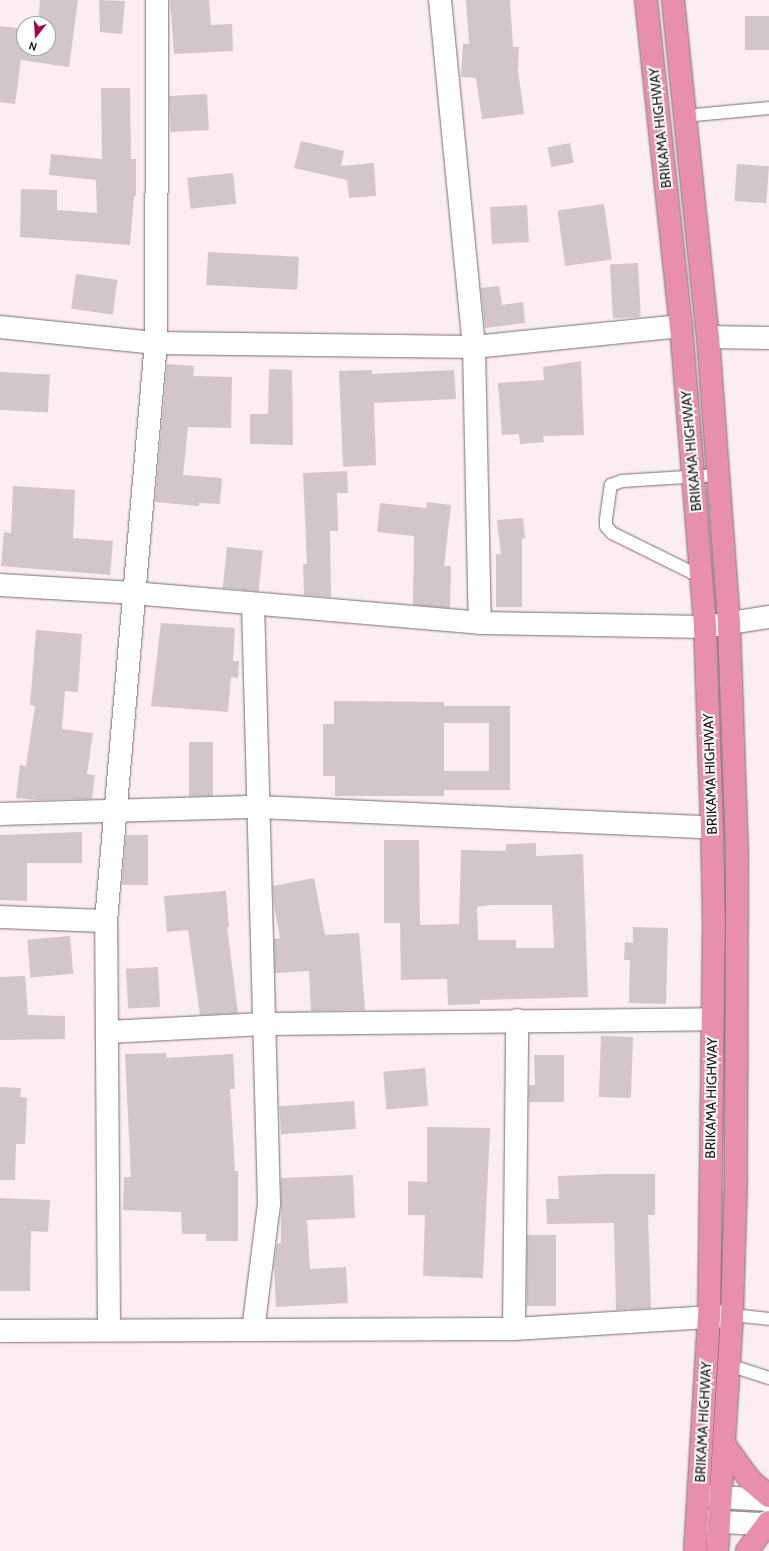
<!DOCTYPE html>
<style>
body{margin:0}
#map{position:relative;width:769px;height:1551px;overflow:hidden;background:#faeef1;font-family:Cabin,sans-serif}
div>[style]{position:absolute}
.building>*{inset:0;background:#d1c6c8;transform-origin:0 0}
.roads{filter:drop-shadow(0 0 1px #776d6f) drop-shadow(0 0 1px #776d6f)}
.service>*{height:12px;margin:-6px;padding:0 6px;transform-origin:6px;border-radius:6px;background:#fff}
.minor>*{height:22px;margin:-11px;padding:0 11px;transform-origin:11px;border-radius:11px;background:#fff}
.tertiary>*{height:22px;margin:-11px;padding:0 11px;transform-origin:11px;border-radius:11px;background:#fff}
.trunk>*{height:22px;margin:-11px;padding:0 11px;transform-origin:11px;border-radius:11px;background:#e78fac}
span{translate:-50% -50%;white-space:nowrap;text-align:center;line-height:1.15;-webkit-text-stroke:4px #fff;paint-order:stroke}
.street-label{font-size:14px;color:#1b1718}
.north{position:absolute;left:16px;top:16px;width:40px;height:40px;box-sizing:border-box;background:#fff;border:1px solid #a4a2a3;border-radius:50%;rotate:197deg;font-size:11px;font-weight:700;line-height:16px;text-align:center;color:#1b1718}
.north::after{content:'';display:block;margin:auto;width:14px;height:18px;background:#9e0750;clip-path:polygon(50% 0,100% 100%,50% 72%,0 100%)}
</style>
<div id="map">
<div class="building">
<i style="clip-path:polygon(40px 0,78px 0,69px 67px,21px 60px,15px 104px,0 102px,0 26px,24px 29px,24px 48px,48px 48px,48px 24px,38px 24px)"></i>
<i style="clip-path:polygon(99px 0,125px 1px,122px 34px,100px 32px)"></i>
<i style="clip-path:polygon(170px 0,209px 0,211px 25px,232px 24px,233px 51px,174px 54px)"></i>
<i style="clip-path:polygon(466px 0,510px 0,513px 47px,519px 47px,518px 71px,524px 114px,482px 119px,476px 78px,461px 77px,463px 44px,469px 44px)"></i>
<i style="left:769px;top:16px;width:34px;height:24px;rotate:90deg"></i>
<i style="clip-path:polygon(101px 88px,130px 88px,131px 159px,136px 159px,136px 196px,134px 196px,130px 245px,20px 237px,21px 189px,57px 190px,57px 210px,97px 213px,96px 180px,49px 175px,51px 154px,102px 159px)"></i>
<i style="left:207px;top:94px;width:36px;height:38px;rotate:87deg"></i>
<i style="clip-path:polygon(301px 141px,344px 151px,341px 166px,374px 163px,376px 196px,349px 198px,347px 180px,294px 168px)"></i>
<i style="left:570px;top:143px;width:20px;height:23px;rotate:79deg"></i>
<i style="left:737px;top:164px;width:32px;height:37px;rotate:4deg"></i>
<i style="left:233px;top:173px;width:31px;height:46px;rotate:84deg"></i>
<i style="left:604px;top:204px;width:56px;height:47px;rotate:82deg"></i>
<i style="left:527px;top:205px;width:37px;height:37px;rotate:87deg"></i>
<i style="left:208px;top:252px;width:91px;height:33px;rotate:3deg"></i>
<i style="left:638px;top:263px;width:54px;height:28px;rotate:87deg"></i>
<i style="left:76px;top:274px;width:42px;height:35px;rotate:8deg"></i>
<i style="clip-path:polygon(499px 286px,502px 305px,523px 302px,525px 323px,485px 328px,481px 288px)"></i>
<i style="clip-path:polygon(581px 361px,584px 435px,543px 436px,544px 442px,520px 444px,519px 434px,502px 435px,498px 383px,544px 380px,543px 367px)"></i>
<i style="clip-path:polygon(167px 364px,194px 366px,193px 376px,232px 377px,231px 428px,188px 427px,183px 475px,222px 478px,220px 504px,199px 503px,199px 506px,155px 502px)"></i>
<i style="clip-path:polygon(269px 369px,292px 370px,293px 445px,250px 444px,250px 414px,268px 414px)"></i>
<i style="clip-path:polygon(372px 370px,372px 374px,454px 370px,456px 399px,374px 403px,376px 465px,343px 467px,339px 371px)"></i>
<i style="left:0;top:372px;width:50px;height:38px;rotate:3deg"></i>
<i style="clip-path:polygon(347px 471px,348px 493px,337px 493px,338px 531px,330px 531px,331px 597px,304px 595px,303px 564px,307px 564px,303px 473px)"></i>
<i style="clip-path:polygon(13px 486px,75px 490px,73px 538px,113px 541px,110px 575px,1px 566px,4px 532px,11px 533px)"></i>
<i style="clip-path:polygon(427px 502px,451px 505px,444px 566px,451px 566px,450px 608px,413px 605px,414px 536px,377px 532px,380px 503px,426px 508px)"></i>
<i style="clip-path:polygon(523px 518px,525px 538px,522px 539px,522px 607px,496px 607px,496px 554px,501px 554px,497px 520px)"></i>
<i style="left:227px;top:547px;width:36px;height:41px;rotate:6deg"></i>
<i style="clip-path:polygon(161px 623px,235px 628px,233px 661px,239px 661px,238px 678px,231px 677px,228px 712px,151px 706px)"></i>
<i style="clip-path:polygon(36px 630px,82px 634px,78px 692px,65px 691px,62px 729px,93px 733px,87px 774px,95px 775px,92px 799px,37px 800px,16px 798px,20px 765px,26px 766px,35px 706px,30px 705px)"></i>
<i style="clip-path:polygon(evenodd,334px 701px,444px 702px,444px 706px,510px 706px,510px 790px,444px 790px,444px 796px,335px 796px,335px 776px,323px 776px,323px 724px,334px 724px,334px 701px,444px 723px,489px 723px,489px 771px,444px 771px,444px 723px)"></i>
<i style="left:189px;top:742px;width:24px;height:54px"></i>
<i style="clip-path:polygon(82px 832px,82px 863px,27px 863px,27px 901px,0 900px,0 835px)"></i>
<i style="clip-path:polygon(126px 835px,148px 835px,148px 885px,122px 885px)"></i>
<i style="clip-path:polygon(evenodd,384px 840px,419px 840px,420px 925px,459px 924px,461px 850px,506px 851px,506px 844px,536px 843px,536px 856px,583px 854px,588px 997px,480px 1000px,480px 1004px,448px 1005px,447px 979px,401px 980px,400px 923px,384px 923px,384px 840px,489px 905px,552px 905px,554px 948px,516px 948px,516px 940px,478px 940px,477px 907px,489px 905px)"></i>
<i style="clip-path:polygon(314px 878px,325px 935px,359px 933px,365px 1010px,311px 1011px,309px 971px,275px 973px,274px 939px,280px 938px,274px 905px,273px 886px)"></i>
<i style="clip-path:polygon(226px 891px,229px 927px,227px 927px,238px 1013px,200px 1015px,188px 930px,167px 932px,164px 896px)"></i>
<i style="clip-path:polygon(633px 927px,668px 928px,666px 1004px,629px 1003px,630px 960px,624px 960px,625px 942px,633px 943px)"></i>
<i style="left:70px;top:936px;width:38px;height:43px;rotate:85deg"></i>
<i style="left:158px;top:967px;width:40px;height:32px;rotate:87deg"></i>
<i style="clip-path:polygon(25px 976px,28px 1015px,65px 1016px,65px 1039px,0 1040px,0 977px)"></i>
<i style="left:601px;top:1036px;width:32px;height:61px;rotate:2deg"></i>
<i style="clip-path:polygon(166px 1053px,166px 1058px,233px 1054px,235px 1089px,230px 1089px,235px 1171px,238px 1171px,238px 1241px,206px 1241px,206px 1234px,182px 1234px,181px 1212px,123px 1210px,124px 1177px,131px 1177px,125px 1054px)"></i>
<i style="clip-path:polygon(534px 1055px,564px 1055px,564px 1102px,529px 1102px,529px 1085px,535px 1085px)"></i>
<i style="left:425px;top:1068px;width:38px;height:42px;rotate:85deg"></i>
<i style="clip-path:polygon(0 1087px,21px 1088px,20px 1097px,27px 1098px,25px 1144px,16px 1144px,15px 1180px,0 1180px)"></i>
<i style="left:354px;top:1101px;width:28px;height:75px;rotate:86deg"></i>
<i style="clip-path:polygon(427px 1127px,490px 1128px,483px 1278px,423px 1276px,425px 1215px,408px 1215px,408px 1181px,427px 1182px)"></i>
<i style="clip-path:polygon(610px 1174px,655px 1174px,655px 1215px,648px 1215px,651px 1308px,616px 1310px,614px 1223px,547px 1224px,546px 1199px,559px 1199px,558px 1176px)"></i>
<i style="clip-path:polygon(353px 1175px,355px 1218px,307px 1220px,310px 1269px,346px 1267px,348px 1303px,276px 1307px,274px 1265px,277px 1244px,281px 1243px,281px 1178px)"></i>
<i style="clip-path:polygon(0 1198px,50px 1200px,48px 1232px,31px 1231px,30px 1291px,0 1291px)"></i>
<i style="left:527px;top:1235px;width:29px;height:71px"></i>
</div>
<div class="roads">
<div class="service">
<i style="left:685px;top:116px;width:84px;rotate:-5.4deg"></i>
<i style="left:701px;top:577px;width:99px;rotate:-153.7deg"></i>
<i style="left:612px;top:533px;width:9px;rotate:-131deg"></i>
<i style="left:606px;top:526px;width:7px;rotate:-90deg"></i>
<i style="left:606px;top:519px;width:34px;rotate:-82deg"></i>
<i style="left:611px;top:485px;width:12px;rotate:-20deg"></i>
<i style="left:622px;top:481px;width:96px;rotate:-3.6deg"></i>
<i style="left:732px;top:1315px;width:37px;rotate:6deg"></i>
<i style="left:729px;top:1365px;width:42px;rotate:18deg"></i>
</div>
<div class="minor">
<i style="left:440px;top:0;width:349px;rotate:84.4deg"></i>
<i style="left:474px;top:347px;width:276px;rotate:88.8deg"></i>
<i style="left:0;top:327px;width:157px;rotate:5.9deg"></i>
<i style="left:156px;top:343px;width:318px;rotate:0.7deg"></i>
<i style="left:474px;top:347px;width:208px;rotate:-5.8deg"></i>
<i style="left:708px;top:337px;width:61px;rotate:0.9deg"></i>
<i style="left:0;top:585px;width:133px;rotate:3.4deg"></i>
<i style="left:133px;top:593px;width:348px;rotate:4.9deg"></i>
<i style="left:480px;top:623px;width:225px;rotate:1deg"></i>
<i style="left:705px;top:627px;width:65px;rotate:-8.9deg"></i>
<i style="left:253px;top:604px;width:600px;rotate:88.47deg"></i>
<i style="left:269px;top:1204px;width:127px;rotate:97.2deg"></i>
<i style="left:0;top:814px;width:258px;rotate:-1.6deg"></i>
<i style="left:258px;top:807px;width:454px;rotate:2.6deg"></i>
<i style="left:0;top:917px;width:106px;rotate:2.2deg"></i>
<i style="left:108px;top:1032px;width:156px;rotate:-2.9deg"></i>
<i style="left:264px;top:1024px;width:448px;rotate:-0.6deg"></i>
<i style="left:514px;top:1329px;width:309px;rotate:-89.4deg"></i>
<i style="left:109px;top:1330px;width:409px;rotate:-90.4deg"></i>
<i style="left:106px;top:921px;width:580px;rotate:-85.06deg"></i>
<i style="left:156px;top:343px;width:343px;rotate:-89.8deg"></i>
<i style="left:0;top:1331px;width:514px;rotate:-0.22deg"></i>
<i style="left:514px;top:1329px;width:215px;rotate:-3.5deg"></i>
</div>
<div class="tertiary">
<i style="left:702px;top:1496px;width:67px;rotate:3.4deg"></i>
<i style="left:700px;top:1521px;width:62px;rotate:2.8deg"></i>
<i style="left:762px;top:1524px;width:8px;rotate:-23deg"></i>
</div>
<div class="trunk">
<i style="left:646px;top:0;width:328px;rotate:83.9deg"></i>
<i style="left:681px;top:326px;width:302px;rotate:85.4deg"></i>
<i style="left:705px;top:627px;width:201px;rotate:88deg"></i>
<i style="left:712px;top:828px;width:92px;rotate:88.8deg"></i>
<i style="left:714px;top:920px;width:397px;rotate:90.7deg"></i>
<i style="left:709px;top:1317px;width:234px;rotate:93.4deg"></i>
<i style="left:673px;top:0;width:339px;rotate:84.1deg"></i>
<i style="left:708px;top:337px;width:289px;rotate:85.8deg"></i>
<i style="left:729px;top:625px;width:229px;rotate:88deg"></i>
<i style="left:737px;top:854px;width:326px;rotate:90.2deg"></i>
<i style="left:736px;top:1180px;width:135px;rotate:91.7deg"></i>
<i style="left:732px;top:1315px;width:236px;rotate:93.6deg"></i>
<i style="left:724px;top:1444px;width:44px;rotate:54.2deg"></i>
<i style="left:750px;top:1480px;width:25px;rotate:40deg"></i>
<i style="left:747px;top:1551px;width:36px;rotate:-53deg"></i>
</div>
</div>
<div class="street-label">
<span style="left:660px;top:128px;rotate:-96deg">BRIKAMA HIGHWAY</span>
<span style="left:691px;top:451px;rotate:-95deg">BRIKAMA HIGHWAY</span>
<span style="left:710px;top:774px;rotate:-92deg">BRIKAMA HIGHWAY</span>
<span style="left:711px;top:1098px;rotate:-89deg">BRIKAMA HIGHWAY</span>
<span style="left:703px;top:1422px;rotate:-87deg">BRIKAMA HIGHWAY</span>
</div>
<div class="north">N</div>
</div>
